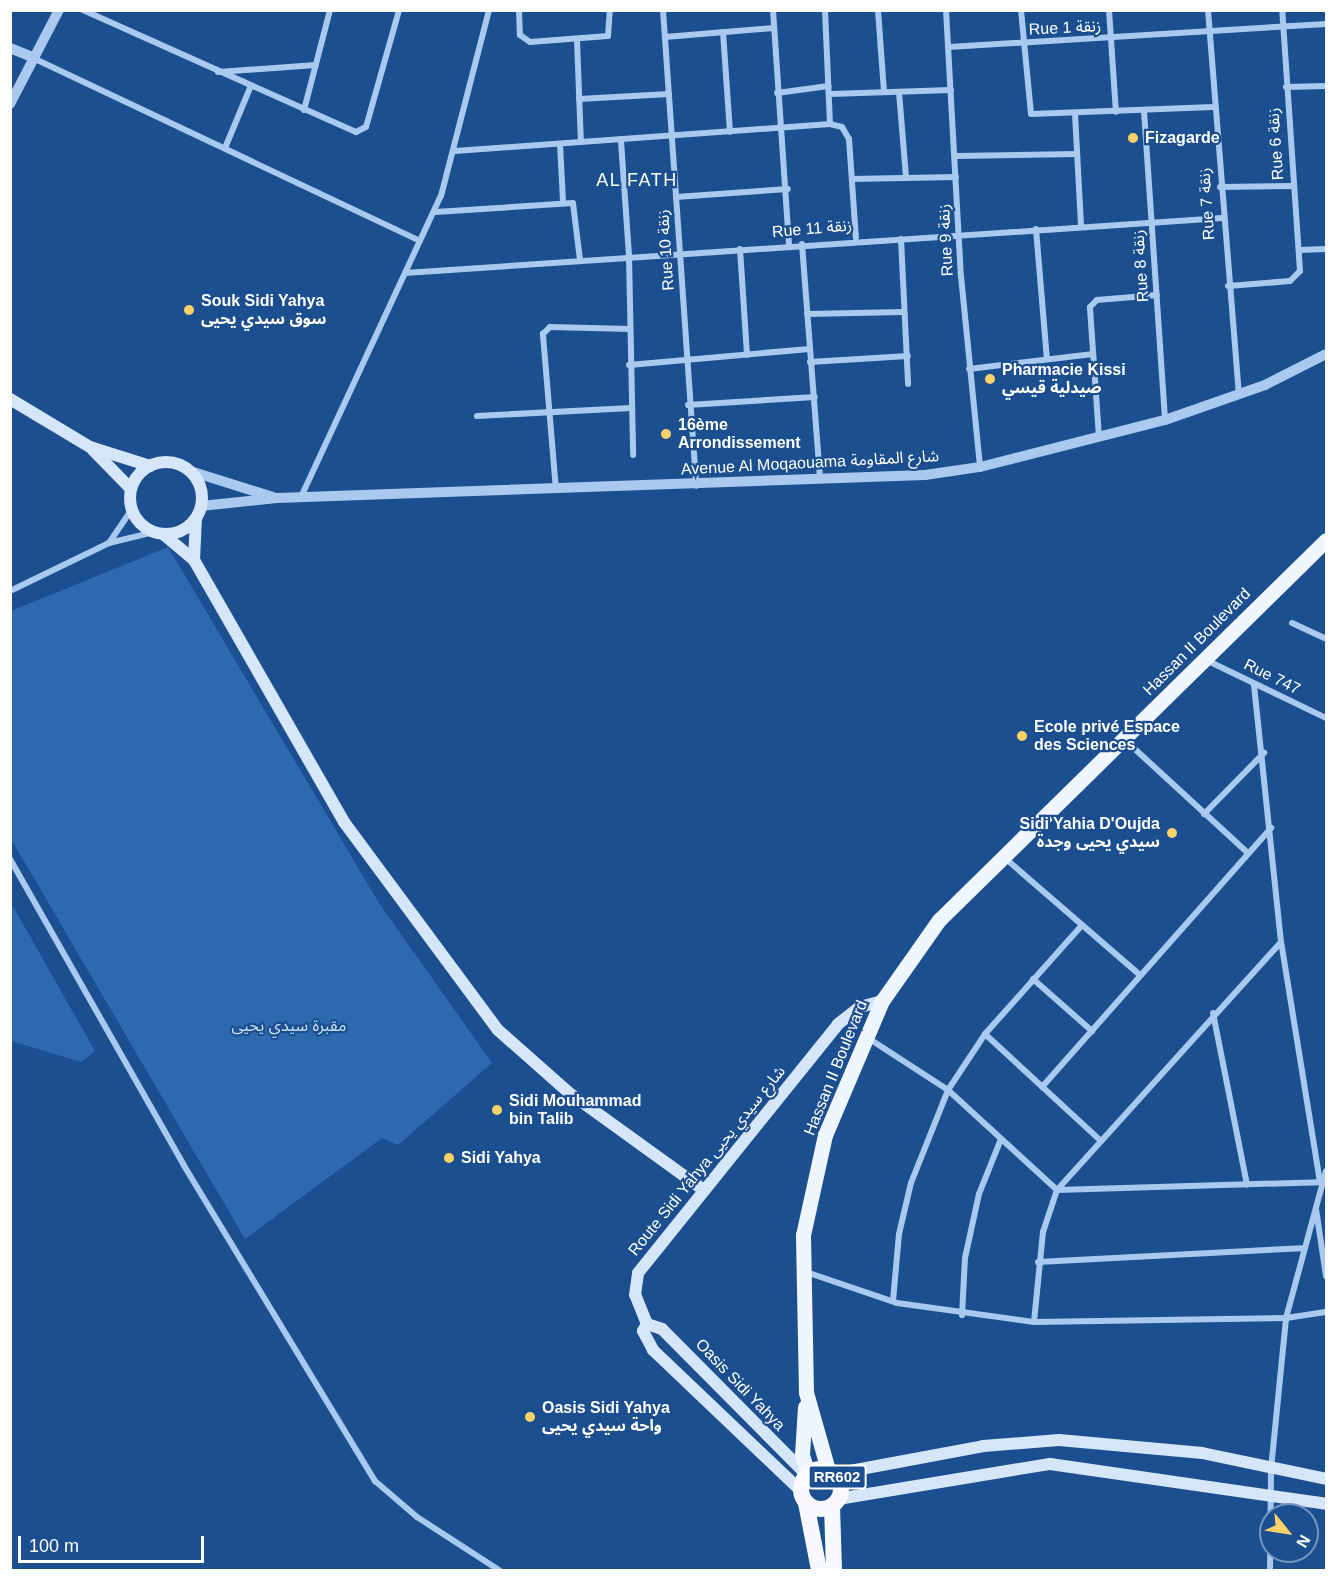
<!DOCTYPE html>
<meta charset="utf-8">
<style>
body{margin:0}
#map{position:relative;width:1337px;height:1581px;overflow:hidden;background:#1b4f8f;font-family:Helvetica,"Noto Sans Arabic",sans-serif}
div>[style]{position:absolute}
.green>*{inset:0;background:#2e69ad}
.minor>*{height:6px;margin:-3px;padding:0 3px;transform-origin:3px;border-radius:3px;background:#a9c9ee}
.tertiary>*{height:10px;margin:-5px;padding:0 5px;transform-origin:5px;border-radius:5px;background:#a9c9ee}
.secondary>*{height:12px;margin:-6px;padding:0 6px;transform-origin:6px;border-radius:6px;background:#d6e6fa}
.secondary>.ring{margin:-6px;padding:0;box-sizing:content-box;background:none;border:12px solid #d6e6fa;border-radius:50%}
.primary>*{height:15px;margin:-7.5px;padding:0 7.5px;transform-origin:7.5px;border-radius:7.5px;background:#f0f6ff}
.trunk>*{height:16px;margin:-8px;padding:0 8px;transform-origin:8px;border-radius:8px;background:#f8faff}
.trunk>.ring{margin:-8px;padding:0;box-sizing:content-box;background:none;border:16px solid #f8faff;border-radius:50%}
.dots>*{width:16px;height:16px;translate:-50% -50%;box-sizing:border-box;border:3px solid #1b4f8f;border-radius:50%}
span{translate:-50% -50%;white-space:nowrap;text-align:center;line-height:1.15;-webkit-text-stroke:4.5px #1b4f8f;paint-order:stroke}
.shield-label span{padding:2px 4px;background:#1b4f8f;border:2px solid;border-radius:4px;-webkit-text-stroke-width:0}
.shield-label{font-size:15px;color:#fff;font-weight:700}
.street-label{font-size:16px;color:#fff}
.poi-label{font-size:16px;color:#fff;font-weight:700}
.left{translate:0 -50%;text-align:left}
.right{translate:-100% -50%;text-align:right}
.park-label{font-size:16px;color:#cfe3fa}
.neighbourhood-label{font-size:18px;color:#fff;letter-spacing:1.5px}
.frame{position:absolute;inset:0;border:12px solid #fff;pointer-events:none}
.north{position:absolute;left:1259px;top:1503px;width:60px;height:60px;box-sizing:border-box;background:#1b4f8f;border:2px solid #7695bc;border-radius:50%;rotate:120deg;font-size:16px;font-weight:700;line-height:24px;text-align:center;color:#fff}
.north::after{content:'';display:block;margin:auto;width:21px;height:27px;background:#ffd166;clip-path:polygon(50% 0,100% 100%,50% 72%,0 100%)}
.scale{position:absolute;left:18px;top:1536px;width:186px;height:27px;box-sizing:border-box;border:3px solid #fff;border-top:0;padding-left:8px;font-size:18px;line-height:21px;white-space:nowrap;color:#fff;-webkit-text-stroke:4px #1b4f8f;paint-order:stroke}
</style>
<div id="map">
<div class="green">
<i style="clip-path:polygon(168px 547px,379px 903px,492px 1063px,398px 1145px,382px 1138px,245px 1239px,11px 839px,11px 611px)"></i>
<i style="clip-path:polygon(10px 901px,95px 1051px,81px 1062px,11px 1041px)"></i>
</div>
<div class="minor">
<i style="left:83px;top:10px;width:299px;rotate:24.1deg"></i>
<i style="left:356px;top:132px;width:11px;rotate:-27deg"></i>
<i style="left:366px;top:127px;width:122px;rotate:-74.2deg"></i>
<i style="left:519px;top:10px;width:25px;rotate:88deg"></i>
<i style="left:520px;top:35px;width:12px;rotate:35deg"></i>
<i style="left:530px;top:42px;width:78px;rotate:-4.4deg"></i>
<i style="left:608px;top:36px;width:26px;rotate:-86deg"></i>
<i style="left:663px;top:10px;width:477px;rotate:86deg"></i>
<i style="left:773px;top:10px;width:237px;rotate:86.1deg"></i>
<i style="left:825px;top:10px;width:114px;rotate:87.5deg"></i>
<i style="left:878px;top:10px;width:82px;rotate:85.8deg"></i>
<i style="left:946px;top:10px;width:266px;rotate:86.8deg"></i>
<i style="left:961px;top:276px;width:192px;rotate:84.3deg"></i>
<i style="left:1021px;top:10px;width:104px;rotate:84.5deg"></i>
<i style="left:1031px;top:114px;width:182px;rotate:-2.2deg"></i>
<i style="left:1109px;top:10px;width:102px;rotate:86.1deg"></i>
<i style="left:1208px;top:10px;width:386px;rotate:85.4deg"></i>
<i style="left:723px;top:32px;width:100px;rotate:86deg"></i>
<i style="left:665px;top:37px;width:109px;rotate:-4.7deg"></i>
<i style="left:577px;top:40px;width:102px;rotate:87.8deg"></i>
<i style="left:949px;top:47px;width:378px;rotate:-3.5deg"></i>
<i style="left:33px;top:58px;width:428px;rotate:25.3deg"></i>
<i style="left:218px;top:72px;width:98px;rotate:-4.1deg"></i>
<i style="left:1286px;top:87px;width:40px;rotate:-1.4deg"></i>
<i style="left:899px;top:92px;width:86px;rotate:85.3deg"></i>
<i style="left:777px;top:93px;width:52px;rotate:-7.7deg"></i>
<i style="left:830px;top:94px;width:121px;rotate:-1.9deg"></i>
<i style="left:579px;top:99px;width:90px;rotate:-3.2deg"></i>
<i style="left:304px;top:110px;width:103px;rotate:-75.4deg"></i>
<i style="left:1144px;top:111px;width:310px;rotate:86.1deg"></i>
<i style="left:1075px;top:114px;width:112px;rotate:86.9deg"></i>
<i style="left:621px;top:141px;width:115px;rotate:86deg"></i>
<i style="left:629px;top:256px;width:199px;rotate:88.8deg"></i>
<i style="left:560px;top:144px;width:58px;rotate:87deg"></i>
<i style="left:225px;top:148px;width:65px;rotate:-67.4deg"></i>
<i style="left:455px;top:151px;width:376px;rotate:-4.1deg"></i>
<i style="left:830px;top:124px;width:12px;rotate:14deg"></i>
<i style="left:842px;top:127px;width:14px;rotate:60deg"></i>
<i style="left:849px;top:139px;width:99px;rotate:86deg"></i>
<i style="left:956px;top:156px;width:121px;rotate:-0.9deg"></i>
<i style="left:852px;top:179px;width:104px;rotate:-1.1deg"></i>
<i style="left:1220px;top:187px;width:72px;rotate:-0.8deg"></i>
<i style="left:676px;top:197px;width:112px;rotate:-4.1deg"></i>
<i style="left:435px;top:212px;width:138px;rotate:-3.7deg"></i>
<i style="left:573px;top:203px;width:57px;rotate:83deg"></i>
<i style="left:1036px;top:229px;width:130px;rotate:85.2deg"></i>
<i style="left:901px;top:239px;width:145px;rotate:87.2deg"></i>
<i style="left:802px;top:244px;width:237px;rotate:85.6deg"></i>
<i style="left:740px;top:249px;width:106px;rotate:86.2deg"></i>
<i style="left:1299px;top:250px;width:27px;rotate:-2deg"></i>
<i style="left:405px;top:273px;width:819px;rotate:-3.85deg"></i>
<i style="left:1228px;top:286px;width:62px;rotate:-4.6deg"></i>
<i style="left:1290px;top:281px;width:14px;rotate:-45deg"></i>
<i style="left:1300px;top:271px;width:262px;rotate:-93.9deg"></i>
<i style="left:807px;top:314px;width:97px;rotate:-1.2deg"></i>
<i style="left:810px;top:362px;width:98px;rotate:-3.5deg"></i>
<i style="left:629px;top:365px;width:181px;rotate:-5.1deg"></i>
<i style="left:969px;top:369px;width:125px;rotate:-6.9deg"></i>
<i style="left:688px;top:405px;width:127px;rotate:-3.6deg"></i>
<i style="left:477px;top:416px;width:154px;rotate:-3deg"></i>
<i style="left:1099px;top:437px;width:130px;rotate:-94deg"></i>
<i style="left:1090px;top:307px;width:10px;rotate:-45deg"></i>
<i style="left:1097px;top:300px;width:60px;rotate:-4.8deg"></i>
<i style="left:556px;top:490px;width:157px;rotate:-94.8deg"></i>
<i style="left:543px;top:334px;width:10px;rotate:-45deg"></i>
<i style="left:550px;top:327px;width:80px;rotate:1.4deg"></i>
<i style="left:301px;top:497px;width:332px;rotate:-65.1deg"></i>
<i style="left:441px;top:196px;width:192px;rotate:-75.5deg"></i>
<i style="left:109px;top:543px;width:41px;rotate:-55.9deg"></i>
<i style="left:10px;top:591px;width:110px;rotate:-25.9deg"></i>
<i style="left:109px;top:543px;width:46px;rotate:-13.7deg"></i>
<i style="left:1292px;top:623px;width:38px;rotate:25deg"></i>
<i style="left:1206px;top:660px;width:133px;rotate:25.8deg"></i>
<i style="left:1125px;top:740px;width:167px;rotate:42.6deg"></i>
<i style="left:1204px;top:814px;width:86px;rotate:-45.5deg"></i>
<i style="left:10px;top:859px;width:351px;rotate:60.4deg"></i>
<i style="left:183px;top:1164px;width:371px;rotate:58.8deg"></i>
<i style="left:375px;top:1481px;width:55px;rotate:40.6deg"></i>
<i style="left:417px;top:1517px;width:98px;rotate:32.9deg"></i>
<i style="left:1006px;top:859px;width:177px;rotate:40.9deg"></i>
<i style="left:1033px;top:979px;width:79px;rotate:41.4deg"></i>
<i style="left:1213px;top:1013px;width:175px;rotate:78.8deg"></i>
<i style="left:985px;top:1034px;width:158px;rotate:42.7deg"></i>
<i style="left:868px;top:1038px;width:95px;rotate:33deg"></i>
<i style="left:948px;top:1090px;width:148px;rotate:42.5deg"></i>
<i style="left:1057px;top:1190px;width:263px;rotate:-1.7deg"></i>
<i style="left:1320px;top:1182px;width:243px;rotate:-99.2deg"></i>
<i style="left:1281px;top:942px;width:260px;rotate:-96deg"></i>
<i style="left:1042px;top:1087px;width:346px;rotate:-48.5deg"></i>
<i style="left:1316px;top:1209px;width:68px;rotate:81.5deg"></i>
<i style="left:1038px;top:1262px;width:264px;rotate:-3deg"></i>
<i style="left:803px;top:1271px;width:99px;rotate:18.8deg"></i>
<i style="left:897px;top:1303px;width:138px;rotate:7.9deg"></i>
<i style="left:1034px;top:1322px;width:252px;rotate:-0.9deg"></i>
<i style="left:1286px;top:1318px;width:40px;rotate:-8.5deg"></i>
<i style="left:893px;top:1301px;width:67px;rotate:-84.9deg"></i>
<i style="left:899px;top:1234px;width:52px;rotate:-76.8deg"></i>
<i style="left:911px;top:1183px;width:100px;rotate:-68.3deg"></i>
<i style="left:948px;top:1090px;width:67px;rotate:-56.5deg"></i>
<i style="left:985px;top:1034px;width:146px;rotate:-48.3deg"></i>
<i style="left:962px;top:1315px;width:57px;rotate:-87deg"></i>
<i style="left:965px;top:1258px;width:66px;rotate:-77.7deg"></i>
<i style="left:979px;top:1194px;width:59px;rotate:-68.2deg"></i>
<i style="left:1034px;top:1322px;width:90px;rotate:-84.3deg"></i>
<i style="left:1043px;top:1232px;width:44px;rotate:-71.6deg"></i>
<i style="left:1057px;top:1190px;width:334px;rotate:-47.9deg"></i>
<i style="left:1270px;top:1570px;width:101px;rotate:-89.4deg"></i>
<i style="left:1271px;top:1469px;width:152px;rotate:-84.3deg"></i>
<i style="left:1286px;top:1318px;width:152px;rotate:-74.8deg"></i>
</div>
<div class="tertiary">
<i style="left:10px;top:48px;width:24px;rotate:22deg"></i>
<i style="left:10px;top:104px;width:106px;rotate:-62.5deg"></i>
<i style="left:190px;top:471px;width:87px;rotate:17.4deg"></i>
<i style="left:201px;top:506px;width:76px;rotate:-6deg"></i>
<i style="left:277px;top:498px;width:648px;rotate:-2.03deg"></i>
<i style="left:925px;top:475px;width:56px;rotate:-8.3deg"></i>
<i style="left:980px;top:467px;width:191px;rotate:-14.3deg"></i>
<i style="left:1165px;top:420px;width:106px;rotate:-19.3deg"></i>
<i style="left:1265px;top:385px;width:68px;rotate:-26.9deg"></i>
</div>
<div class="secondary">
<i style="left:10px;top:399px;width:93px;rotate:31deg"></i>
<i style="left:90px;top:447px;width:63px;rotate:17.6deg"></i>
<i style="left:93px;top:450px;width:54px;rotate:45.7deg"></i>
<i class="ring" style="left:130px;top:462px;width:60px;height:60px"></i>
<i style="left:163px;top:534px;width:40px;rotate:40deg"></i>
<i style="left:194px;top:560px;width:302px;rotate:60.2deg"></i>
<i style="left:344px;top:822px;width:259px;rotate:53.5deg"></i>
<i style="left:498px;top:1030px;width:94px;rotate:41.5deg"></i>
<i style="left:568px;top:1092px;width:168px;rotate:35.8deg"></i>
<i style="left:194px;top:560px;width:42px;rotate:-87.3deg"></i>
<i style="left:647px;top:1324px;width:31px;rotate:-112deg"></i>
<i style="left:635px;top:1295px;width:22px;rotate:-82deg"></i>
<i style="left:638px;top:1273px;width:319px;rotate:-51.2deg"></i>
<i style="left:838px;top:1024px;width:28px;rotate:-38deg"></i>
<i style="left:860px;top:1007px;width:23px;rotate:-15deg"></i>
<i style="left:647px;top:1324px;width:8px;rotate:120deg"></i>
<i style="left:643px;top:1331px;width:21px;rotate:62deg"></i>
<i style="left:653px;top:1350px;width:204px;rotate:43.6deg"></i>
<i style="left:647px;top:1324px;width:16px;rotate:18deg"></i>
<i style="left:662px;top:1329px;width:206px;rotate:45.2deg"></i>
<i style="left:834px;top:1474px;width:152px;rotate:-10.6deg"></i>
<i style="left:983px;top:1446px;width:76px;rotate:-4.5deg"></i>
<i style="left:1059px;top:1440px;width:144px;rotate:5.2deg"></i>
<i style="left:1202px;top:1453px;width:127px;rotate:11.8deg"></i>
<i style="left:838px;top:1499px;width:215px;rotate:-9.4deg"></i>
<i style="left:1050px;top:1464px;width:279px;rotate:8.2deg"></i>
</div>
<div class="primary">
<i style="left:805px;top:1407px;width:48px;rotate:93.6deg"></i>
<i style="left:802px;top:1455px;width:20px;rotate:72deg"></i>
<i style="left:828px;top:1470px;width:81px;rotate:-105.8deg"></i>
<i style="left:806px;top:1392px;width:157px;rotate:-91.1deg"></i>
<i style="left:803px;top:1235px;width:102px;rotate:-77.6deg"></i>
<i style="left:825px;top:1135px;width:146px;rotate:-67deg"></i>
<i style="left:882px;top:1001px;width:99px;rotate:-54.9deg"></i>
<i style="left:939px;top:920px;width:542px;rotate:-44.48deg"></i>
</div>
<div class="trunk">
<i class="ring" style="left:801px;top:1469px;width:24px;height:24px"></i>
<i style="left:806px;top:1503px;width:68px;rotate:79deg"></i>
<i style="left:832px;top:1506px;width:64px;rotate:88.2deg"></i>
</div>
<div class="dots">
<i style="left:1133px;top:138px;background:#ffd166"></i>
<i style="left:189px;top:310px;background:#ffd166"></i>
<i style="left:990px;top:379px;background:#ffd166"></i>
<i style="left:666px;top:434px;background:#ffd166"></i>
<i style="left:1022px;top:736px;background:#ffd166"></i>
<i style="left:1172px;top:833px;background:#ffd166"></i>
<i style="left:497px;top:1110px;background:#ffd166"></i>
<i style="left:449px;top:1158px;background:#ffd166"></i>
<i style="left:530px;top:1417px;background:#ffd166"></i>
</div>
<div class="shield-label">
<span style="left:837px;top:1477px">RR602</span>
</div>
<div class="street-label">
<span style="left:1065px;top:28px;rotate:-3deg">Rue 1 زنقة</span>
<span style="left:1276px;top:144px;rotate:-94deg">Rue 6 زنقة</span>
<span style="left:1207px;top:204px;rotate:-94deg">Rue 7 زنقة</span>
<span style="left:812px;top:229px;rotate:-5deg">Rue 11 زنقة</span>
<span style="left:946px;top:240px;rotate:-93deg">Rue 9 زنقة</span>
<span style="left:666px;top:250px;rotate:-94deg">Rue 10 زنقة</span>
<span style="left:1141px;top:266px;rotate:-94deg">Rue 8 زنقة</span>
<span style="left:810px;top:463px;rotate:-3deg">Avenue Al Moqaouama شارع المقاومة</span>
<span style="left:1197px;top:642px;rotate:-45deg">Hassan II Boulevard</span>
<span style="left:1272px;top:677px;rotate:26deg">Rue 747</span>
<span style="left:836px;top:1068px;rotate:-68deg">Hassan II Boulevard</span>
<span style="left:707px;top:1161px;rotate:-51deg">Route Sidi Yahya شارع سيدي يحيى</span>
<span style="left:740px;top:1385px;rotate:46deg">Oasis Sidi Yahya</span>
</div>
<div class="poi-label">
<span class="left" style="left:1145px;top:138px">Fizagarde</span>
<span class="left" style="left:201px;top:310px">Souk Sidi Yahya<br>سوق سيدي يحيى</span>
<span class="left" style="left:1002px;top:379px">Pharmacie Kissi<br>صيدلية قيسي</span>
<span class="left" style="left:678px;top:434px">16ème<br>Arrondissement</span>
<span class="left" style="left:1034px;top:736px">Ecole privé Espace<br>des Sciences</span>
<span class="right" style="left:1160px;top:833px">Sidi Yahia D'Oujda<br>سيدي يحيى وجدة</span>
<span class="left" style="left:509px;top:1110px">Sidi Mouhammad<br>bin Talib</span>
<span class="left" style="left:461px;top:1158px">Sidi Yahya</span>
<span class="left" style="left:542px;top:1417px">Oasis Sidi Yahya<br>واحة سيدي يحيى</span>
</div>
<div class="park-label">
<span style="left:289px;top:1026px">مقبرة سيدي يحيى</span>
</div>
<div class="neighbourhood-label">
<span style="left:637px;top:180px">AL FATH</span>
</div>
<div class="frame"></div>
<div class="north">N</div>
<div class="scale">100 m</div>
</div>
